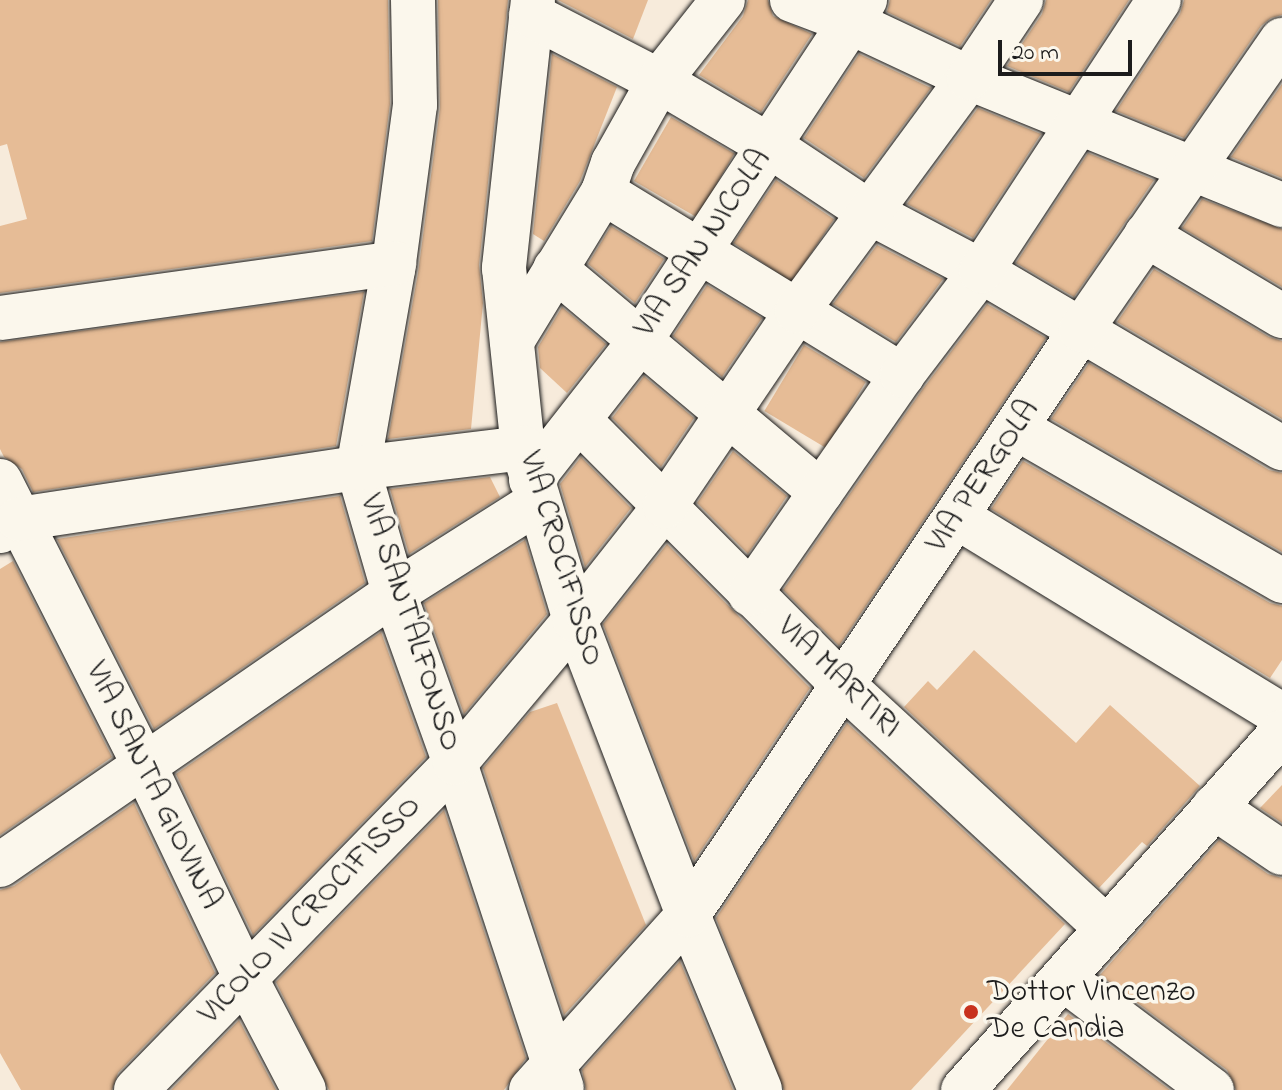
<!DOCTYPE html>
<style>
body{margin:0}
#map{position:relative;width:1282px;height:1090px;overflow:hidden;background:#f7ebdb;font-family:"Indie Flower",sans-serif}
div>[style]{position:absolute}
.building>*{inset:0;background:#e6bc96;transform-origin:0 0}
.roads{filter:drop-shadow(0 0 2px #1c1c1c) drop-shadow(0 0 2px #1c1c1c)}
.minor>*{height:44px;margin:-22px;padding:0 22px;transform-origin:22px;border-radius:22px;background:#fbf7ec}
.dots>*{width:22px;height:22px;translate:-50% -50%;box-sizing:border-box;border:4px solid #fbf7ec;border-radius:50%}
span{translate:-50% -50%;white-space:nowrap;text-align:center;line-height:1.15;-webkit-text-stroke:7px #fbf7ec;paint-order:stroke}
.street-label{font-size:32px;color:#1c1c1c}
.poi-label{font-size:32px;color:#1c1c1c}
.left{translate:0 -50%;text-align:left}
.scale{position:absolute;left:998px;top:40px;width:134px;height:36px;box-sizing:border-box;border:4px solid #1c1c1c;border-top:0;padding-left:10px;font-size:24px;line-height:28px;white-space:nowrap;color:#1c1c1c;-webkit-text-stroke:6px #fbf7ec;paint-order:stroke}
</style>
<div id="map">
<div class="building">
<i style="clip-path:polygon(0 0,388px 0,390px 104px,372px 241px,0 293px,0 226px,27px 219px,7px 144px,0 146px)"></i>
<i style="clip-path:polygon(438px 0,508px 0,479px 265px,483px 303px,471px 429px,388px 439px,418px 273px,440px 108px)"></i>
<i style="clip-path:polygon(558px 0,648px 0,633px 39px)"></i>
<i style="clip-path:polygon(748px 0,768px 0,773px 16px,812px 34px,761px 112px,699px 75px,743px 16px)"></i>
<i style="clip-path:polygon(890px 0,991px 0,960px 46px,887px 12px)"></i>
<i style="clip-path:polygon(1046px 0,1129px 0,1069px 92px,1007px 66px,1042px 14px)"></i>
<i style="clip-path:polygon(1184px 0,1282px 0,1282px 15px,1271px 18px,1261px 26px,1184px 138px,1116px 111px,1180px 14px)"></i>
<i style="clip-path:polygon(552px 54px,617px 87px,580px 181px,544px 241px,533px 234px)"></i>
<i style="clip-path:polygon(859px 54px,931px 88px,864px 178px,804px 138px)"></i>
<i style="clip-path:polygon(1282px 84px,1282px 178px,1231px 157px)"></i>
<i style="clip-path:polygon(978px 108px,1041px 134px,973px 238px,907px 204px)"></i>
<i style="left:671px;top:117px;width:73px;height:74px;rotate:30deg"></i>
<i style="clip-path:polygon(1088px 153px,1154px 180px,1074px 297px,1016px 263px)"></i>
<i style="left:776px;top:180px;width:70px;height:76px;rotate:34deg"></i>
<i style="clip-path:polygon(1202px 199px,1282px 229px,1282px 287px,1182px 228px)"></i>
<i style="clip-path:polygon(611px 226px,664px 259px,635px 303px,588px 264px)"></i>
<i style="clip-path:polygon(877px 245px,943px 279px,896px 342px,833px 304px)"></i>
<i style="clip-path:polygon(1154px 269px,1269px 337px,1282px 341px,1282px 419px,1117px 322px)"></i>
<i style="clip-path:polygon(707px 285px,762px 318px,722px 377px,673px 336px)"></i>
<i style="clip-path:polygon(364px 292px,336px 446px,33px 492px,22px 469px,4px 457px,0 449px,0 342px)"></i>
<i style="clip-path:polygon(987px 304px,1046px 338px,839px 646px,783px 590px,922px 390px)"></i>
<i style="clip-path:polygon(562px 307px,606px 344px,567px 393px,540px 368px,538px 347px)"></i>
<i style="left:804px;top:345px;width:72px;height:77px;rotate:31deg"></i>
<i style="clip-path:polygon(1089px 363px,1269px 470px,1282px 473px,1282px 552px,1051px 419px)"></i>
<i style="clip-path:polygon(644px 376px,694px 418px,661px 467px,612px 418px)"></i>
<i style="clip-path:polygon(733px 451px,787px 496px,748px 554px,697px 503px)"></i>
<i style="clip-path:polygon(581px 457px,631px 508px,585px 567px,560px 484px)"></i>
<i style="clip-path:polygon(1023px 461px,1270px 603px,1282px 606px,1282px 660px,1270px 678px,991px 509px)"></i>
<i style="clip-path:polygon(490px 477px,500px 497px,409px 554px,390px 489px)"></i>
<i style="clip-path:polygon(340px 496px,365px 583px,154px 729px,57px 539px)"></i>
<i style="clip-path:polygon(525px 540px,547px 614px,464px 714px,424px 603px)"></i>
<i style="clip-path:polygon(667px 544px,810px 688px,694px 861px,603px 624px)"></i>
<i style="clip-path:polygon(13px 561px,112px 757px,0 835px,0 569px)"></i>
<i style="clip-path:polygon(381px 632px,426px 757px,253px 935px,176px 774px)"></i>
<i style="clip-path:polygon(974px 650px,1076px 743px,1110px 705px,1200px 786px,1147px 846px,1142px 842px,1099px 888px,904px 707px,928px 681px,937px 690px)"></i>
<i style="clip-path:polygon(557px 703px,646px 925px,564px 1015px,483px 768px,530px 712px)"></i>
<i style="clip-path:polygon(847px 723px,1065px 924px,911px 1090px,784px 1090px,716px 918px)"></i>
<i style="clip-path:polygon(1282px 785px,1282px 823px,1260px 808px)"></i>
<i style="clip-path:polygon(134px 803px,215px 973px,118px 1073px,112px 1090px,21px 1090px,0 1053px,0 890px,14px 886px)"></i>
<i style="clip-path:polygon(444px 810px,526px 1058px,504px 1090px,329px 1090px,276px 982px)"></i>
<i style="clip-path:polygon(1219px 840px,1268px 874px,1282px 878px,1282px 1090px,1236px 1090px,1227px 1070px,1100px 975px)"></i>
<i style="clip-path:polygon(680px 961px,733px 1090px,586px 1090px,582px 1070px)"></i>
<i style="clip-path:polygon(1068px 1014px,1170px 1090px,1007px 1090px)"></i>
<i style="clip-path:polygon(239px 1020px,276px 1090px,171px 1090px)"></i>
</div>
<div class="roads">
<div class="minor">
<i style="left:413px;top:0;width:105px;rotate:88.9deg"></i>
<i style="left:415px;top:105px;width:166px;rotate:97.6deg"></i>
<i style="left:393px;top:270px;width:201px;rotate:100deg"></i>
<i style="left:358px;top:468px;width:130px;rotate:73.9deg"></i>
<i style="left:394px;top:593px;width:181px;rotate:70.3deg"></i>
<i style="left:455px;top:763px;width:342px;rotate:71.8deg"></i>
<i style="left:533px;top:0;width:270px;rotate:96.2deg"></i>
<i style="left:504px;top:268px;width:181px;rotate:84deg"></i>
<i style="left:523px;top:448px;width:180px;rotate:73.2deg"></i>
<i style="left:575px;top:620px;width:316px;rotate:69deg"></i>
<i style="left:688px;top:915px;width:189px;rotate:67.6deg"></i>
<i style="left:792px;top:0;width:62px;rotate:20.8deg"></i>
<i style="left:850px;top:22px;width:132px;rotate:25.2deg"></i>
<i style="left:969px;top:78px;width:338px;rotate:22.1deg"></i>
<i style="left:531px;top:15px;width:144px;rotate:27.3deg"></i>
<i style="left:659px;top:81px;width:129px;rotate:30.4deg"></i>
<i style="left:770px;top:146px;width:119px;rotate:33.7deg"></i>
<i style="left:869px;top:212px;width:127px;rotate:27.8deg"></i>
<i style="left:981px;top:271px;width:349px;rotate:30.5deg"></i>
<i style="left:603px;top:192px;width:351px;rotate:31.5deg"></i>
<i style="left:1146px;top:235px;width:158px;rotate:30.8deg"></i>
<i style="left:555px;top:269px;width:347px;rotate:40deg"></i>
<i style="left:0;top:318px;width:398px;rotate:-7.9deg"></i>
<i style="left:512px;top:341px;width:175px;rotate:-58.6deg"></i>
<i style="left:603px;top:192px;width:31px;rotate:-71deg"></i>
<i style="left:613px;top:163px;width:94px;rotate:-60.7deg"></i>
<i style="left:659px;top:81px;width:103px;rotate:-51.7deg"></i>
<i style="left:579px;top:420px;width:373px;rotate:45.1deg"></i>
<i style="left:842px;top:684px;width:359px;rotate:42.7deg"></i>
<i style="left:1018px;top:429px;width:305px;rotate:29.9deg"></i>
<i style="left:531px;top:480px;width:177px;rotate:-51.9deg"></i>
<i style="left:640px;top:341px;width:409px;rotate:-56.6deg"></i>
<i style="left:0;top:481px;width:318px;rotate:63.1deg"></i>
<i style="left:144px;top:765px;width:237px;rotate:64.5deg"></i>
<i style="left:246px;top:979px;width:125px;rotate:62.4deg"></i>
<i style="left:957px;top:517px;width:381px;rotate:31.4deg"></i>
<i style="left:0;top:531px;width:22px;rotate:-32deg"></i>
<i style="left:19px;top:519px;width:343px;rotate:-8.6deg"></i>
<i style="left:358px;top:468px;width:166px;rotate:-6.9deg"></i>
<i style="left:750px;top:594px;width:267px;rotate:-55.2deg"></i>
<i style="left:902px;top:375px;width:131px;rotate:-52.8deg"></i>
<i style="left:981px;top:271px;width:324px;rotate:-56.7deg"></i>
<i style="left:1214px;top:807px;width:82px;rotate:34.1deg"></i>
<i style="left:0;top:865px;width:479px;rotate:-34.6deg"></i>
<i style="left:394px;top:593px;width:170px;rotate:-32.3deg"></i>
<i style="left:1064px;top:979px;width:185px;rotate:36.9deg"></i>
<i style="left:136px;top:1090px;width:457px;rotate:-45.7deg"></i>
<i style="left:455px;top:763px;width:187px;rotate:-50deg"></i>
<i style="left:575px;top:620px;width:145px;rotate:-51.7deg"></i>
<i style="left:665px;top:506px;width:235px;rotate:-55.9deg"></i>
<i style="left:797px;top:311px;width:290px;rotate:-53.6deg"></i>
<i style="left:969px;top:78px;width:94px;rotate:-56.3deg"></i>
<i style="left:531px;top:1090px;width:235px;rotate:-48.1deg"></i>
<i style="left:688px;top:915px;width:705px;rotate:-56.11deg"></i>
<i style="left:1081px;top:330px;width:353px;rotate:-55.3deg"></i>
<i style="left:963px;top:1090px;width:480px;rotate:-48.3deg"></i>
</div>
</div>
<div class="dots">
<i style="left:971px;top:1012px;background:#c8321e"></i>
</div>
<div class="street-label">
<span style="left:704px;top:244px;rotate:-56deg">VIA SAN NICOLA</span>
<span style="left:984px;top:477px;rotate:-56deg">VIA PERGOLA</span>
<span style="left:560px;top:559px;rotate:73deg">VIA CROCIFISSO</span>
<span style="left:409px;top:623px;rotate:72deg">VIA SANT'ALFONSO</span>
<span style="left:838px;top:678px;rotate:44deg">VIA MARTIRI</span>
<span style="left:152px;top:786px;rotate:64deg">VIA SANTA GIOVINA</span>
<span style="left:311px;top:911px;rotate:-46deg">VICOLO IV CROCIFISSO</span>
</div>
<div class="poi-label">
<span class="left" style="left:987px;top:1012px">Dottor Vincenzo<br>De Candia</span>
</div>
<div class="scale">20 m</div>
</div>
